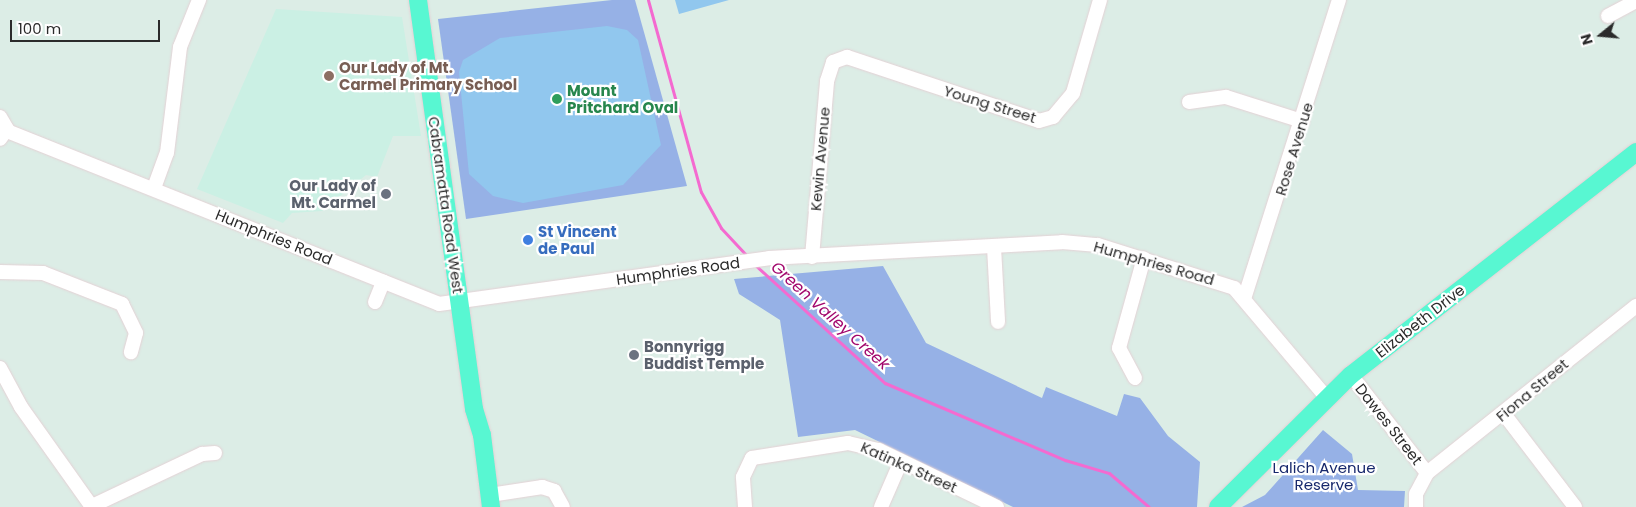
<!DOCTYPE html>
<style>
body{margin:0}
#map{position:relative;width:1636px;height:507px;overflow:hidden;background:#dcede6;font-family:Poppins,sans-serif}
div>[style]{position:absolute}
.education>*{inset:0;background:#cbf0e4}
.green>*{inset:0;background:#96b1e6}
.pitch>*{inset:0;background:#91c7ee}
.stream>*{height:3px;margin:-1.5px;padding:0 1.5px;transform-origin:1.5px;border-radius:1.5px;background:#f46ad0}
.roads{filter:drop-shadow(0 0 1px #e4d1d5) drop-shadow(0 0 1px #e4d1d5)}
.minor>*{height:14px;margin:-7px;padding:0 7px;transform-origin:7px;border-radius:7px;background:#fff}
.major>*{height:18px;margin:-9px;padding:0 9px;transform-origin:9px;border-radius:9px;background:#58f7d2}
.dots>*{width:14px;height:14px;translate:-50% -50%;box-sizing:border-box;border:2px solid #fff;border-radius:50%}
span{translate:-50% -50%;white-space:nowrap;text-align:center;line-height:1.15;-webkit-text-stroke:4.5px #fff;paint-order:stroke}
.education-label{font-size:15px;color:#785e54;font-weight:700}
.left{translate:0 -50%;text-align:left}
.leisure-label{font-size:15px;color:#27864d;font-weight:700}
.street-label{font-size:15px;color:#2b2b2b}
.worship-label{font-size:15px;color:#5b616d;font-weight:700}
.right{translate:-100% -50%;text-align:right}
.shop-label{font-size:15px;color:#366cbe;font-weight:700}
.park-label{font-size:15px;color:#17286c}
.water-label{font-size:16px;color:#a2076d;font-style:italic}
.north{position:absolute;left:1576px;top:10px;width:50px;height:50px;-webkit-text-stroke:4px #fff;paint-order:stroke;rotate:253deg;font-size:14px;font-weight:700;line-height:20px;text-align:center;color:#2b2b2b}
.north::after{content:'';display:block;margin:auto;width:18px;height:22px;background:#2b2b2b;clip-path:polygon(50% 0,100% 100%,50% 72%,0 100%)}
.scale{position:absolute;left:10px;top:20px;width:150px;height:22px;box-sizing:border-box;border:2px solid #2b2b2b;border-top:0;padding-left:6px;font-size:15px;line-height:18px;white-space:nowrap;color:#2b2b2b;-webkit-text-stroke:4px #fff;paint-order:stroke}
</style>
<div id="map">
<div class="education">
<i style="clip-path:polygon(276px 9px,402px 17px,421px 136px,393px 136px,377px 177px,366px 175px,322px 211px,292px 213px,283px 223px,197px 189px)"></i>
</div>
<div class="green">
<i style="clip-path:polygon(612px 0,635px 0,687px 186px,466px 219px,438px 19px)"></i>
<i style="clip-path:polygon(883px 266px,926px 343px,1042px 398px,1046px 387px,1117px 416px,1124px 394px,1140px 398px,1168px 436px,1200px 462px,1197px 507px,1013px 507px,855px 430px,798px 437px,780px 320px,739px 294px,734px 279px)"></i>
<i style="clip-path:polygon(1323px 430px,1352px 454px,1358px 490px,1405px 491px,1404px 507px,1242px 507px,1265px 495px)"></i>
</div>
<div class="pitch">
<i style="clip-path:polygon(675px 0,729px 0,679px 14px)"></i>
<i style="clip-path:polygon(607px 26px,627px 30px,638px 40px,661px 145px,623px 185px,523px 203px,493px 196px,469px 174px,459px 72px,463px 60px,500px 38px)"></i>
</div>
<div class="stream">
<i style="left:648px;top:0;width:199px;rotate:74.6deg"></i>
<i style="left:701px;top:192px;width:41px;rotate:60.9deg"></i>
<i style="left:721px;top:228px;width:38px;rotate:47deg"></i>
<i style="left:754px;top:264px;width:177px;rotate:42.3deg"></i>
<i style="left:885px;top:383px;width:196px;rotate:23.2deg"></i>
<i style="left:1065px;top:460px;width:46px;rotate:16.5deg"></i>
<i style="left:1109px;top:473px;width:52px;rotate:40.4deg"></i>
</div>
<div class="roads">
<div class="minor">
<i style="left:1608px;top:16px;width:32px;rotate:-28deg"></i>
<i style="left:1189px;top:102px;width:37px;rotate:-8deg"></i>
<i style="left:1226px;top:97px;width:80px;rotate:17.5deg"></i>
<i style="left:0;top:117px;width:14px;rotate:60deg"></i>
<i style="left:7px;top:129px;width:12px;rotate:125deg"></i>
<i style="left:7px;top:131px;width:465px;rotate:21.8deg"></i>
<i style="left:439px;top:304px;width:333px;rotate:-7.9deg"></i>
<i style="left:769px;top:258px;width:293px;rotate:-3.1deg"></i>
<i style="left:1062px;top:242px;width:36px;rotate:5deg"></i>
<i style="left:1098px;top:245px;width:143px;rotate:17.5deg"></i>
<i style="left:1234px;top:288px;width:143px;rotate:49.8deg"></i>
<i style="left:154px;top:188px;width:37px;rotate:-70deg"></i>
<i style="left:167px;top:153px;width:107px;rotate:-83deg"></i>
<i style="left:180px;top:47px;width:51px;rotate:-68deg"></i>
<i style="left:994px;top:247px;width:75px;rotate:86.9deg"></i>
<i style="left:812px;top:257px;width:177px;rotate:-85.1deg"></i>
<i style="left:827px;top:81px;width:20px;rotate:-72deg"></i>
<i style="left:833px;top:62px;width:15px;rotate:-20deg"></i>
<i style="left:847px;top:57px;width:202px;rotate:18.4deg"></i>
<i style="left:1039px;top:121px;width:15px;rotate:-16deg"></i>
<i style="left:1053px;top:117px;width:31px;rotate:-50deg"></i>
<i style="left:1073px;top:93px;width:97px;rotate:-73.8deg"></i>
<i style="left:0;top:272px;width:43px;rotate:1.3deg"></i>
<i style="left:43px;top:273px;width:85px;rotate:21.4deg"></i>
<i style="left:122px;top:304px;width:32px;rotate:64deg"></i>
<i style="left:136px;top:333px;width:20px;rotate:105deg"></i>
<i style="left:1245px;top:296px;width:311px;rotate:-72.4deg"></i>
<i style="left:375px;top:302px;width:22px;rotate:-68deg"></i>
<i style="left:0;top:368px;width:44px;rotate:61.7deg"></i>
<i style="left:21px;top:407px;width:123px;rotate:54.6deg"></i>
<i style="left:1351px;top:375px;width:124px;rotate:52.2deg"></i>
<i style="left:1135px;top:378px;width:34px;rotate:-118deg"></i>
<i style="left:1119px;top:348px;width:93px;rotate:-74.5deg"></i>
<i style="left:1504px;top:414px;width:117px;rotate:52.6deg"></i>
<i style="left:490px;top:495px;width:53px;rotate:-8.7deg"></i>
<i style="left:542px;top:487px;width:13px;rotate:18deg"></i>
<i style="left:554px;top:491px;width:18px;rotate:61deg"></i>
<i style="left:92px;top:506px;width:122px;rotate:-25.3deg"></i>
<i style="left:202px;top:454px;width:13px;rotate:-4deg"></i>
<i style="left:745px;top:507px;width:30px;rotate:-94deg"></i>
<i style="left:743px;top:477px;width:21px;rotate:-65deg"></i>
<i style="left:752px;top:458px;width:97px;rotate:-8.9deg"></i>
<i style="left:848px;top:443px;width:32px;rotate:13deg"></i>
<i style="left:879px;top:450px;width:131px;rotate:25.8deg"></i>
<i style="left:881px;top:507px;width:50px;rotate:-66.5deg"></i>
<i style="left:1416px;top:507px;width:13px;rotate:-90deg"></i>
<i style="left:1416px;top:494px;width:24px;rotate:-62deg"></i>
<i style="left:1427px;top:473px;width:268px;rotate:-38.6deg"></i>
</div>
<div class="major">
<i style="left:418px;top:0;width:413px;rotate:82.2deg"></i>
<i style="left:474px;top:409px;width:27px;rotate:73deg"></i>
<i style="left:482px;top:435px;width:73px;rotate:82.9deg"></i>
<i style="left:1218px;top:507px;width:187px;rotate:-44.8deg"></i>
<i style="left:1351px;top:375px;width:362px;rotate:-38deg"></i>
</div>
</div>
<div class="dots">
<i style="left:329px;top:76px;background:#8d6e63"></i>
<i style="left:557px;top:99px;background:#2e9e5b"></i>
<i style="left:386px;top:194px;background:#6b7280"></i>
<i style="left:528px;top:240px;background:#3f7fe0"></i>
<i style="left:634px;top:355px;background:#6b7280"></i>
</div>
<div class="education-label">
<span class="left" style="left:339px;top:76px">Our Lady of Mt.<br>Carmel Primary School</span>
</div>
<div class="leisure-label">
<span class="left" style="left:567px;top:99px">Mount<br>Pritchard Oval</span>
</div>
<div class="street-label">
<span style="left:990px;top:104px;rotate:17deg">Young Street</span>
<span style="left:1294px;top:149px;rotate:-73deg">Rose Avenue</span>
<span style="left:820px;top:159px;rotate:-85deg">Kewin Avenue</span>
<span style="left:446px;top:205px;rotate:82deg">Cabramatta Road West</span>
<span style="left:274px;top:237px;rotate:22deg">Humphries Road</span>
<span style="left:1154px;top:263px;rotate:16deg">Humphries Road</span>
<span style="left:678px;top:271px;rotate:-8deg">Humphries Road</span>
<span style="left:1420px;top:321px;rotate:-38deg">Elizabeth Drive</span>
<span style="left:1532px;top:390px;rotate:-40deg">Fiona Street</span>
<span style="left:1389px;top:424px;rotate:52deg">Dawes Street</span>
<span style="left:909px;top:467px;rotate:24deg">Katinka Street</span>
</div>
<div class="worship-label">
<span class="right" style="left:376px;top:194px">Our Lady of<br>Mt. Carmel</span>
<span class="left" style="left:644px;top:355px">Bonnyrigg<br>Buddist Temple</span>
</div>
<div class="shop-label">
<span class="left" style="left:538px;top:240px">St Vincent<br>de Paul</span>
</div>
<div class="park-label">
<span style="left:1324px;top:476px">Lalich Avenue<br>Reserve</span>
</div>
<div class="water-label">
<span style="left:830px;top:316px;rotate:42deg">Green Valley Creek</span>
</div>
<div class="north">N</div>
<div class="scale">100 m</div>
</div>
